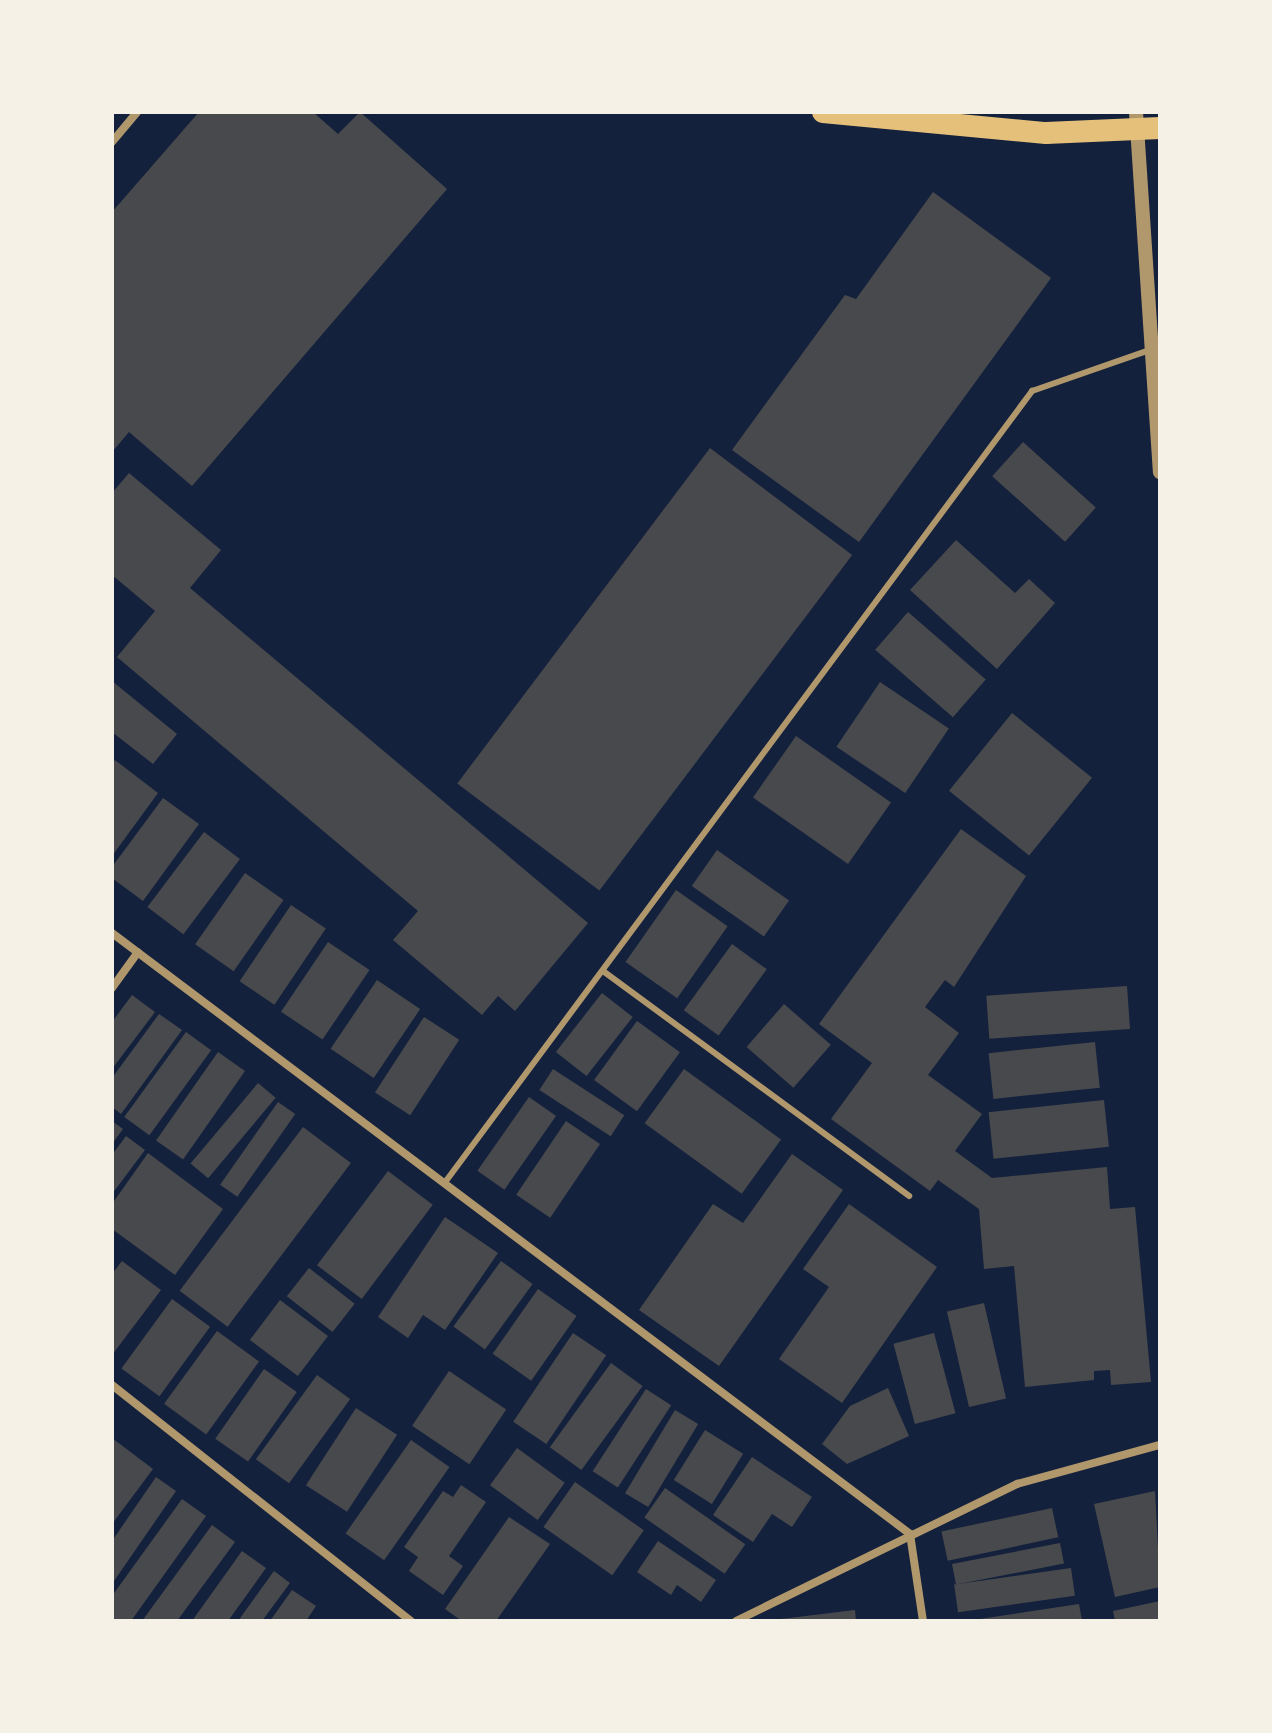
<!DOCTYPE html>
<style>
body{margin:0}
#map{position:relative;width:1272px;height:1733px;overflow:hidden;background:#14213d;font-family:Arial,sans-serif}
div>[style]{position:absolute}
.building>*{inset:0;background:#48494c;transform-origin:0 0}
.service>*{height:6px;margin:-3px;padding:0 3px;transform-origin:3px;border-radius:3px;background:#b1986c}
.minor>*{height:8px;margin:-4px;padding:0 4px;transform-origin:4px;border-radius:4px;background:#b1986c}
.tertiary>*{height:14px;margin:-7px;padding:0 7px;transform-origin:7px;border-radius:7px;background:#b1986c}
.trunk>*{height:22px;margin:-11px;padding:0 11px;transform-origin:11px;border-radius:11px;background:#e5c07b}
span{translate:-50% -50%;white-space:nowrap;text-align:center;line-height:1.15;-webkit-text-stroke:6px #f6f1e7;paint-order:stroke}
.frame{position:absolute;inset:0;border:114px solid #f6f1e7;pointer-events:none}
</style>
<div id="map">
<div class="building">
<i style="clip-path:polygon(199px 112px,313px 112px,338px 134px,360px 112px,447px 189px,192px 486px,129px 432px,112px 452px,112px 212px)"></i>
<i style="clip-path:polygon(933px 192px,1051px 278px,859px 542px,732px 450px,845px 295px,856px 299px)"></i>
<i style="left:1023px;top:442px;width:98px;height:46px;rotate:42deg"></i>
<i style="left:710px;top:448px;width:178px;height:420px;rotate:37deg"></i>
<i style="clip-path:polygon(129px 473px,221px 550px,190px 588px,588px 923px,515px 1011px,498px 996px,482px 1015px,393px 940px,418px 911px,117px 657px,155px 611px,112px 575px,112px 493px)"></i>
<i style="clip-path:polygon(956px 540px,1015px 593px,1029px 579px,1055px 603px,997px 669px,910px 590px)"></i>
<i style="left:908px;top:612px;width:103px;height:50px;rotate:41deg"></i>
<i style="clip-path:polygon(112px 681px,177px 734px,153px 764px,112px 732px)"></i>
<i style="left:880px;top:682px;width:83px;height:78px;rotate:34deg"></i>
<i style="left:1012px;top:713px;width:103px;height:100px;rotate:39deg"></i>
<i style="left:796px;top:736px;width:116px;height:75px;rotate:35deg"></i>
<i style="clip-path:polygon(115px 760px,158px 793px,112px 856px,112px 765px)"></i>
<i style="clip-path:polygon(163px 798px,199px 824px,143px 901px,112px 878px,112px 867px)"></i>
<i style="clip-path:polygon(961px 829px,1026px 876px,954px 987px,945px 980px,925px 1007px,959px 1033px,928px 1075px,982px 1114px,955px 1151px,992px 1178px,1107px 1167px,1110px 1209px,1135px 1207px,1151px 1382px,1111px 1385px,1110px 1370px,1094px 1371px,1094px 1380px,1025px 1387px,1014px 1266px,984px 1269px,979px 1209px,938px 1180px,930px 1191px,831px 1119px,872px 1063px,819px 1024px)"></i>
<i style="left:204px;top:832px;width:45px;height:94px;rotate:37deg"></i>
<i style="left:717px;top:850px;width:88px;height:44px;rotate:35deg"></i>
<i style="left:245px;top:873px;width:47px;height:87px;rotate:35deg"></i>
<i style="left:676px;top:890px;width:63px;height:88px;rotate:35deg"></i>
<i style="left:291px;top:905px;width:42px;height:92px;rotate:34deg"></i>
<i style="left:328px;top:942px;width:50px;height:84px;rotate:34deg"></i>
<i style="left:732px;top:944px;width:43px;height:82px;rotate:36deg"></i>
<i style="left:377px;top:980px;width:52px;height:83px;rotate:34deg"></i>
<i style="left:1127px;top:986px;width:43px;height:141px;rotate:86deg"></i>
<i style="left:602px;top:993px;width:39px;height:75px;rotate:38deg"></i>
<i style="clip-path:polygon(132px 995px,155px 1012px,112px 1069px,112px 1022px)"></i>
<i style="left:784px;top:1004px;width:62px;height:57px;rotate:41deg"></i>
<i style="clip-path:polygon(159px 1014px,182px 1030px,121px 1114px,112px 1107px,112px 1078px)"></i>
<i style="left:424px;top:1017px;width:42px;height:90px;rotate:33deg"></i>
<i style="left:637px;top:1021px;width:53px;height:73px;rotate:36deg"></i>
<i style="left:186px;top:1032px;width:31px;height:105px;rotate:36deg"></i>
<i style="left:1095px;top:1042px;width:46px;height:107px;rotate:84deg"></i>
<i style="left:218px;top:1052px;width:33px;height:108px;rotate:35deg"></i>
<i style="left:553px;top:1069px;width:85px;height:25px;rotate:33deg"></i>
<i style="left:684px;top:1069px;width:120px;height:67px;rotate:36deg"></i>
<i style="left:258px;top:1083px;width:23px;height:105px;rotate:40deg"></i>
<i style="left:529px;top:1097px;width:33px;height:90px;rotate:35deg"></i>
<i style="left:1104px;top:1100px;width:47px;height:116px;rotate:84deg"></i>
<i style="left:278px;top:1102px;width:21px;height:101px;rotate:35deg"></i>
<i style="clip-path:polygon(112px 1121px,123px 1129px,112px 1144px)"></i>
<i style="left:566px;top:1121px;width:41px;height:89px;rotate:34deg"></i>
<i style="left:303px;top:1127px;width:60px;height:205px;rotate:37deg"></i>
<i style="clip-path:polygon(126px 1136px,145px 1150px,112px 1194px,112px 1155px)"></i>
<i style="clip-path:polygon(148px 1153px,223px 1209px,175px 1275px,112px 1229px,112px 1204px)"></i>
<i style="clip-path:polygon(792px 1154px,843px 1190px,719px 1366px,639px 1310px,713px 1204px,743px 1223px)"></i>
<i style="left:388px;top:1171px;width:56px;height:118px;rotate:37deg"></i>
<i style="clip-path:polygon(849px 1204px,937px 1267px,842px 1403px,779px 1359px,829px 1287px,803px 1269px)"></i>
<i style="clip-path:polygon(445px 1217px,498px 1253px,445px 1330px,423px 1315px,408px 1338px,378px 1317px)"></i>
<i style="clip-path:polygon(122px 1261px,161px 1290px,112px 1355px,112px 1274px)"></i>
<i style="left:501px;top:1261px;width:39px;height:81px;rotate:36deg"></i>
<i style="left:309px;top:1268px;width:58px;height:36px;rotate:38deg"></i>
<i style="left:538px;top:1289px;width:47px;height:79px;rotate:35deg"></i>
<i style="left:172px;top:1299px;width:47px;height:86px;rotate:36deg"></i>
<i style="left:280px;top:1300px;width:60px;height:50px;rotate:37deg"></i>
<i style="left:984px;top:1303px;width:98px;height:38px;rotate:77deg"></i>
<i style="left:217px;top:1331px;width:52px;height:90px;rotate:36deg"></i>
<i style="left:573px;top:1333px;width:40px;height:107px;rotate:34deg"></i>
<i style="left:934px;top:1333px;width:83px;height:42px;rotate:75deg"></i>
<i style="left:611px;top:1363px;width:39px;height:104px;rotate:36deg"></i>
<i style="left:264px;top:1369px;width:40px;height:85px;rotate:35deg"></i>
<i style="left:449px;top:1371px;width:69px;height:66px;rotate:34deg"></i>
<i style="left:317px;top:1375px;width:41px;height:104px;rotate:36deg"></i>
<i style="clip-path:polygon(888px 1388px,909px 1436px,847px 1464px,822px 1444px,850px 1406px)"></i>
<i style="left:646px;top:1389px;width:30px;height:98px;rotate:33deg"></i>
<i style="left:356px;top:1408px;width:49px;height:92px;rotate:33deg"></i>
<i style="left:675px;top:1410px;width:27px;height:97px;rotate:31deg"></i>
<i style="left:705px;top:1430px;width:45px;height:59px;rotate:32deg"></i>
<i style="clip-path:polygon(112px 1438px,153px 1469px,112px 1524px)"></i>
<i style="left:411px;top:1440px;width:47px;height:114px;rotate:35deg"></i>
<i style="left:517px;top:1448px;width:59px;height:46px;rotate:36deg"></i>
<i style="clip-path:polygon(752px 1457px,812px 1497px,792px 1527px,772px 1514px,753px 1542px,713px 1515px)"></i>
<i style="clip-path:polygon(156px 1477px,176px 1491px,112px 1584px,112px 1541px)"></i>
<i style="left:575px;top:1482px;width:84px;height:55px;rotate:35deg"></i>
<i style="clip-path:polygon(461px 1485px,486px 1502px,449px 1556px,463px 1566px,443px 1595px,409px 1571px,418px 1557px,404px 1547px,443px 1491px,453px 1497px)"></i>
<i style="left:665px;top:1488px;width:98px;height:36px;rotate:35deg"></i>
<i style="clip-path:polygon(1155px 1491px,1160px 1587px,1115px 1597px,1094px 1504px)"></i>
<i style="clip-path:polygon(182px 1499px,206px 1516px,131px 1621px,112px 1621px,112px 1596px)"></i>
<i style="left:1052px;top:1508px;width:30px;height:113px;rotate:78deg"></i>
<i style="clip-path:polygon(509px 1517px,550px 1544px,496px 1621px,462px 1621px,445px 1609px)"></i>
<i style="clip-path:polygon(212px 1525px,235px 1542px,177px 1621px,142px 1621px)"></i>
<i style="clip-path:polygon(658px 1541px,716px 1580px,701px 1602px,677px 1585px,671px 1595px,637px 1572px)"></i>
<i style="left:1060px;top:1543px;width:21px;height:110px;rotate:79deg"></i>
<i style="clip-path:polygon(242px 1551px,266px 1568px,228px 1621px,192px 1621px)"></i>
<i style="left:1071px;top:1568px;width:28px;height:118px;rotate:82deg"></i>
<i style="clip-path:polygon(274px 1571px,290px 1583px,262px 1621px,238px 1621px)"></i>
<i style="clip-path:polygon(292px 1590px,316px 1606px,306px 1621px,270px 1621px)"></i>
<i style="clip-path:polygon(1160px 1601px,1160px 1621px,1115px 1621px,1113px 1611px)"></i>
<i style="clip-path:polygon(1079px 1604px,1082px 1621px,981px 1621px,980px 1619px)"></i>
<i style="clip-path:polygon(855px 1610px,856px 1621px,781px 1621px,781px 1619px)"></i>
</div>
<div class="service">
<i style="left:603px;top:971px;width:380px;rotate:36.3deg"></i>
<i style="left:446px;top:1181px;width:984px;rotate:-53.43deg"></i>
<i style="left:1032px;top:391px;width:125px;rotate:-19.2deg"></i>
</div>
<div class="minor">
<i style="left:112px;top:142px;width:39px;rotate:-50deg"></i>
<i style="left:112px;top:933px;width:999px;rotate:36.98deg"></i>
<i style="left:910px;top:1534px;width:88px;rotate:81.5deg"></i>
<i style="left:112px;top:988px;width:44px;rotate:-54.2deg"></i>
<i style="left:112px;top:1385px;width:381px;rotate:38.3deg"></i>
<i style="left:736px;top:1621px;width:313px;rotate:-26deg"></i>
<i style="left:1017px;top:1484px;width:148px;rotate:-15.3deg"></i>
</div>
<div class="tertiary">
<i style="left:1136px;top:112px;width:361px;rotate:86.2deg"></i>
</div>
<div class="trunk">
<i style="left:823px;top:112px;width:224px;rotate:5.4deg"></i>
<i style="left:1046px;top:133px;width:114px;rotate:-2.5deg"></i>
</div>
<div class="frame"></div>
</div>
